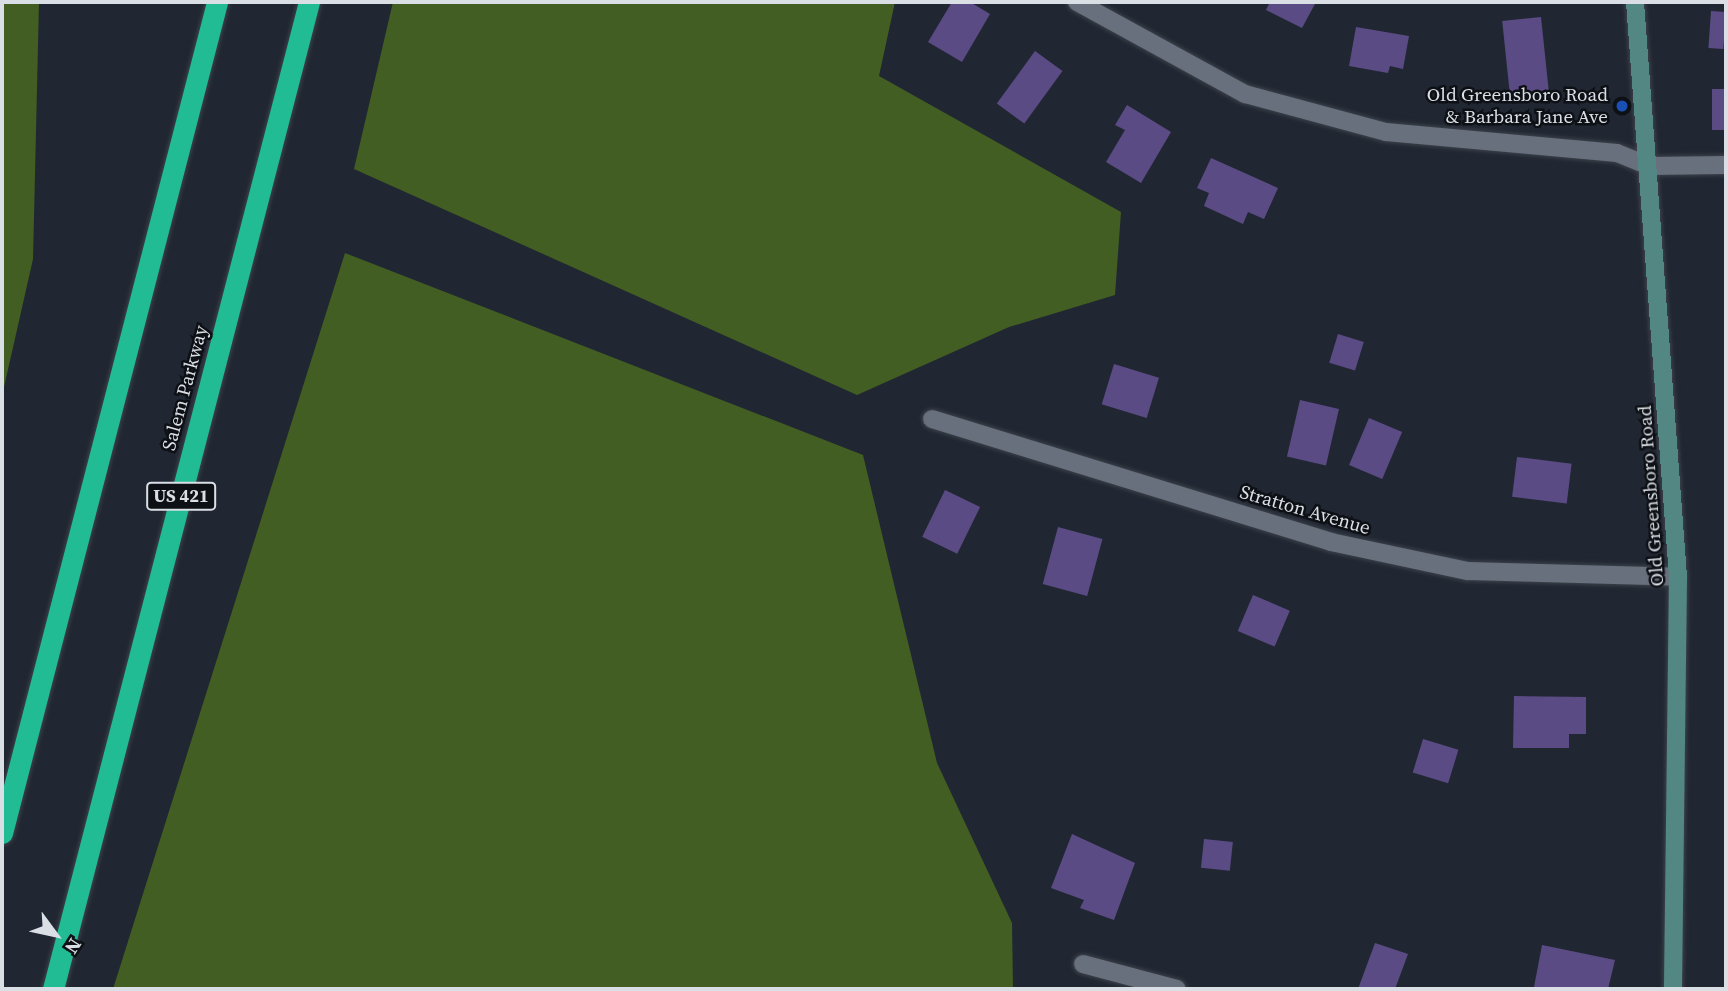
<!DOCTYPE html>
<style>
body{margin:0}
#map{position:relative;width:1728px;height:991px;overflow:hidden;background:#212732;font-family:"Source Serif 4",serif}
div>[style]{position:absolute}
.forest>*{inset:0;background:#425e22}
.building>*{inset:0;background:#5b4b85;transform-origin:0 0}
.roads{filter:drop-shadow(0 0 2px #3c424b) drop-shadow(0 0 2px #3c424b)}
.street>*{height:18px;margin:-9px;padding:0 9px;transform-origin:9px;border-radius:9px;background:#68707d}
.secondary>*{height:18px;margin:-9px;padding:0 9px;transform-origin:9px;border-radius:9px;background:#538784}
.highway>*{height:21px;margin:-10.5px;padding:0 10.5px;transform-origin:10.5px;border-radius:10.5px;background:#21bc93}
.dots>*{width:19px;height:19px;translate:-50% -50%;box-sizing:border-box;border:4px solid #0d1015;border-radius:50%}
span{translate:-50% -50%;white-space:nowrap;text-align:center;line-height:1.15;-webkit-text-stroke:5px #0d1015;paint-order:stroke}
.shield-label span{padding:2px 5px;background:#0d1015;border:2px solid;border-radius:5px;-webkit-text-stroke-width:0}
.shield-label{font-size:18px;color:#dadfe6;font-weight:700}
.poi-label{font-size:19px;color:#dadfe6}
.right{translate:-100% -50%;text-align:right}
.street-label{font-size:19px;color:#dadfe6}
.frame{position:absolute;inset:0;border:4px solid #dadfe6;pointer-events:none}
.north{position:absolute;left:21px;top:900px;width:70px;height:70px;-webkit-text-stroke:5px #0d1015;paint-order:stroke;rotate:123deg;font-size:19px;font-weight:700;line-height:28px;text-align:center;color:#dadfe6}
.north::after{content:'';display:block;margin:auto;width:24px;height:32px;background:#dadfe6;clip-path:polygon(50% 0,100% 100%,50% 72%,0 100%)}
</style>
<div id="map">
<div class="forest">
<i style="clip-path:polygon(2px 2px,39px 2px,33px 259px,2px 396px)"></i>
<i style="clip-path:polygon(393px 2px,895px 2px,879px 76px,1121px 212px,1115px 295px,1009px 327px,857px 395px,354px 169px)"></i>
<i style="clip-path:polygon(345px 253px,863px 455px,937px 763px,1012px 923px,1013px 989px,113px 989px)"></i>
</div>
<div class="building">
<i style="clip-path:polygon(952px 2px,970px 2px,990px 14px,962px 62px,928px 42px)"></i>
<i style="clip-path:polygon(1270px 2px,1316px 2px,1302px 28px,1266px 10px)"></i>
<i style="left:1711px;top:11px;width:15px;height:37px;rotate:4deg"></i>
<i style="left:1541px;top:17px;width:82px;height:39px;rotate:84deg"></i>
<i style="clip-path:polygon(1356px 27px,1409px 36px,1403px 69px,1390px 66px,1388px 73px,1349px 66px)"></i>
<i style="left:1035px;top:51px;width:34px;height:65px;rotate:36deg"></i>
<i style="left:1712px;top:89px;width:14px;height:41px"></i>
<i style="clip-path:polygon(1127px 105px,1171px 132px,1141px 183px,1106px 162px,1125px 130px,1115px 125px)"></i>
<i style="clip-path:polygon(1211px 158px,1278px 188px,1264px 219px,1248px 212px,1243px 224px,1204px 206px,1209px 193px,1197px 188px)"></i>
<i style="left:1338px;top:334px;width:27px;height:30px;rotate:17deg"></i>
<i style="left:1114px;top:364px;width:47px;height:42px;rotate:17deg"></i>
<i style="left:1300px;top:400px;width:40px;height:58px;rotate:13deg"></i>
<i style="left:1369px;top:418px;width:36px;height:51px;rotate:23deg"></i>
<i style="left:1517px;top:457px;width:55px;height:40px;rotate:7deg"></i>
<i style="left:945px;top:490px;width:39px;height:52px;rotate:26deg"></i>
<i style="left:1058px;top:527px;width:46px;height:59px;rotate:15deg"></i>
<i style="left:1253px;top:595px;width:40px;height:39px;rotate:23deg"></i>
<i style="clip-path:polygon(1514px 696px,1586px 697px,1586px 734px,1569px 734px,1569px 748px,1513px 748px)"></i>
<i style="left:1423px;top:739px;width:37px;height:35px;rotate:17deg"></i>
<i style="clip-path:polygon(1072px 834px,1135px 863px,1114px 920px,1080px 908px,1084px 900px,1051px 888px)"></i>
<i style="left:1204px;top:839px;width:29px;height:29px;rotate:6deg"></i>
<i style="clip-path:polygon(1375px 943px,1408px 954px,1395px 989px,1358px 989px)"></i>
<i style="clip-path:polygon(1542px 945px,1615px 960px,1608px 989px,1534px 987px)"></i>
</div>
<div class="roads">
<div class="street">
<i style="left:1077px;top:2px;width:192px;rotate:28.7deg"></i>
<i style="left:1245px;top:94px;width:146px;rotate:15.1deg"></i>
<i style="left:1386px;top:132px;width:232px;rotate:5.2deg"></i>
<i style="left:1617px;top:153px;width:35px;rotate:22deg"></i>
<i style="left:1649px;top:166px;width:77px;rotate:-0.7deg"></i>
<i style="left:932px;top:419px;width:418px;rotate:17.1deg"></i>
<i style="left:1331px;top:542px;width:140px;rotate:12deg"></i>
<i style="left:1468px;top:571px;width:210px;rotate:1.6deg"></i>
<i style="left:1083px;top:964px;width:97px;rotate:14.9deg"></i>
</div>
<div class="secondary">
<i style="left:1635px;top:2px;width:577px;rotate:85.72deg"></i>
<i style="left:1678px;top:577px;width:412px;rotate:90.7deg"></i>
</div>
<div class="highway">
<i style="left:2px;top:833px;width:858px;rotate:-75.49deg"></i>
<i style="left:53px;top:989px;width:1020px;rotate:-75.46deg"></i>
</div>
</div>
<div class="dots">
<i style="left:1622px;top:106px;background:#1a4fb4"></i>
</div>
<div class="shield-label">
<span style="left:181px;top:496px">US 421</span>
</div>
<div class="poi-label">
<span class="right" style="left:1608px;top:106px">Old Greensboro Road<br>&amp; Barbara Jane Ave</span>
</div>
<div class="street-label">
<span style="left:185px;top:388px;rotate:-75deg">Salem Parkway</span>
<span style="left:1651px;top:496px;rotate:-94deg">Old Greensboro Road</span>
<span style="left:1305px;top:510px;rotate:16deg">Stratton Avenue</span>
</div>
<div class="frame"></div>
<div class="north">N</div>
</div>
